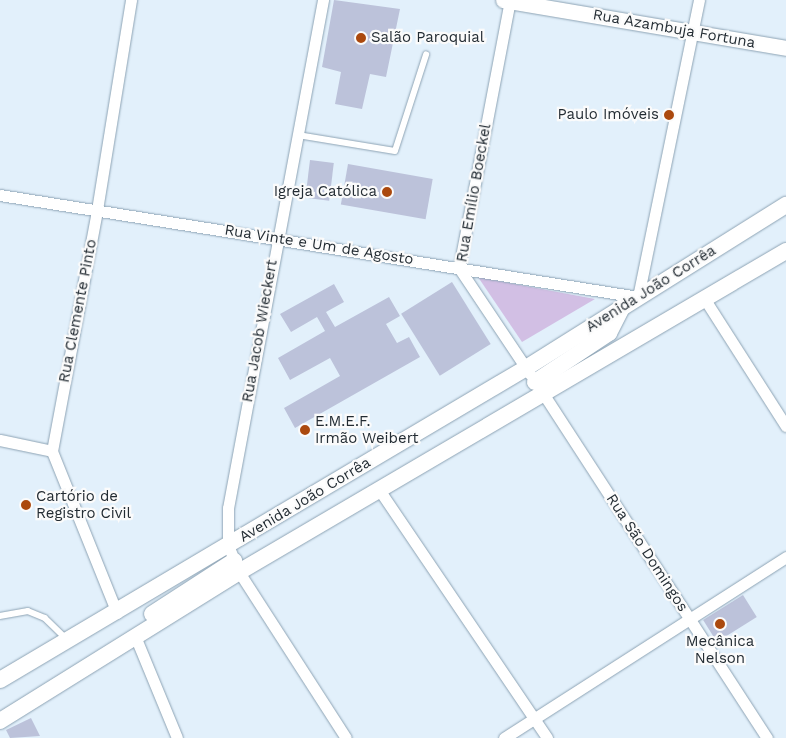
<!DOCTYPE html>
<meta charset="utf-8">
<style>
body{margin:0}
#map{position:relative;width:786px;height:738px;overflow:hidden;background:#e2f0fb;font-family:"Work Sans",sans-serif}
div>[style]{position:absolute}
.green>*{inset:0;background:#d2bfe4}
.building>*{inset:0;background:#bcc2da;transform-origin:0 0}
.roads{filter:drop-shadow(0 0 1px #8da3b4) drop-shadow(0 0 1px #8da3b4)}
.service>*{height:5.5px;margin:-2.75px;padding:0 2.75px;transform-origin:2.75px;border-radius:2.75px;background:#fff}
.minor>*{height:11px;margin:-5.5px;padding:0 5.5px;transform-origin:5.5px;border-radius:5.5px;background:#fff}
.tertiary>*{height:15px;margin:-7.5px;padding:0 7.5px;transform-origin:7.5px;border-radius:7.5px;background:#fff}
.secondary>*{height:16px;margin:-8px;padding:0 8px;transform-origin:8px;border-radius:8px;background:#fff}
.dots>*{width:14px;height:14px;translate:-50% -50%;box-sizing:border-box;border:2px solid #fbfbfb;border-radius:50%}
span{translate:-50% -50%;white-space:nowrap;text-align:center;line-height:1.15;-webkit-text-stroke:4.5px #fbfbfb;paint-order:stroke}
.street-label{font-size:15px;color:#232c33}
.poi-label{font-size:15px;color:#232c33}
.left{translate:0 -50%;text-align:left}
.right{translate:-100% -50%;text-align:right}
</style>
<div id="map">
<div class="green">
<i style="clip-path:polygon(478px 277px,595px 299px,522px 342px)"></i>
</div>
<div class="building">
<i style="clip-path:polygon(334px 0,400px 9px,386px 77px,370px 74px,362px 109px,335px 104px,341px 72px,322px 67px)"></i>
<i style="left:310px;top:160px;width:24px;height:38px;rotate:7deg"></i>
<i style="left:348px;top:164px;width:86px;height:41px;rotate:10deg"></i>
<i style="left:452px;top:282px;width:73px;height:60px;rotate:58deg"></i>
<i style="clip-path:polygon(334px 284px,344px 302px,326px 312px,335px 327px,389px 297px,400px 316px,386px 324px,397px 343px,409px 337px,420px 357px,295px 428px,284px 408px,340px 376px,330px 358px,290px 380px,278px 358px,325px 331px,317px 317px,291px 332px,280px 314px)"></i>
<i style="left:743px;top:595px;width:26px;height:47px;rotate:58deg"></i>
<i style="clip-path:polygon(31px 718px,40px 736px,10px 738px,6px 730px)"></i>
</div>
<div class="roads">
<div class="service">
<i style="left:298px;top:135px;width:98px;rotate:9.4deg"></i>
<i style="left:395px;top:151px;width:101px;rotate:-72.1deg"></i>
<i style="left:0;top:616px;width:28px;rotate:-10deg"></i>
<i style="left:28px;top:611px;width:18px;rotate:22deg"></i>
<i style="left:45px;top:618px;width:30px;rotate:44deg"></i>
</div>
<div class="minor">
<i style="left:323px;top:0;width:517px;rotate:100.59deg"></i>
<i style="left:228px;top:508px;width:37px;rotate:90deg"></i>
<i style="left:228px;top:545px;width:29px;rotate:68deg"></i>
<i style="left:239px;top:572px;width:197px;rotate:57.2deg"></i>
<i style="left:510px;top:0;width:273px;rotate:100.8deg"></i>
<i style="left:459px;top:268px;width:128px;rotate:56.2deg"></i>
<i style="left:0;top:195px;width:646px;rotate:9.08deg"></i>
<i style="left:638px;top:297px;width:303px;rotate:-78.4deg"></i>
<i style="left:704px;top:298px;width:152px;rotate:57.4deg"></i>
<i style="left:539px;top:387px;width:419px;rotate:57deg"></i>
<i style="left:0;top:440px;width:53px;rotate:11.9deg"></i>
<i style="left:380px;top:491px;width:298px;rotate:55.9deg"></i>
<i style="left:117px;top:613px;width:175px;rotate:-111.9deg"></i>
<i style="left:52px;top:451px;width:245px;rotate:-79.4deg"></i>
<i style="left:97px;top:210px;width:213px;rotate:-80.8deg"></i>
<i style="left:135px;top:636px;width:110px;rotate:67.6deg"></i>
<i style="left:504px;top:738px;width:335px;rotate:-32.7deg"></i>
</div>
<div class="tertiary">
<i style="left:503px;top:0;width:287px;rotate:9.6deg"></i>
</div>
<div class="secondary">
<i style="left:535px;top:382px;width:89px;rotate:-33.5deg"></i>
<i style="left:609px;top:333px;width:30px;rotate:-63deg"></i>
<i style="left:152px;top:614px;width:98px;rotate:-32.9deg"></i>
<i style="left:0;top:680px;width:612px;rotate:-30.67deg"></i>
<i style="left:526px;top:368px;width:307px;rotate:-32.1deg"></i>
<i style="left:0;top:721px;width:282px;rotate:-31.9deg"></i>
<i style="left:239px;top:572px;width:634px;rotate:-30.41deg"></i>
</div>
</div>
<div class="dots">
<i style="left:361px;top:38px;background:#ab490e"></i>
<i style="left:669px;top:115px;background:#ab490e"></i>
<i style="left:387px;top:192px;background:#ab490e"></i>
<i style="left:305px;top:430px;background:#ab490e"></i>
<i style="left:26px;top:505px;background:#ab490e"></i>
<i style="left:720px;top:624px;background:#ab490e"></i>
</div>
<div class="street-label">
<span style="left:674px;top:29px;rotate:10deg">Rua Azambuja Fortuna</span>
<span style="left:474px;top:193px;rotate:-80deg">Rua Emílio Boeckel</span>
<span style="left:319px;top:245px;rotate:9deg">Rua Vinte e Um de Agosto</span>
<span style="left:651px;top:289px;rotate:-32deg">Avenida João Corrêa</span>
<span style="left:78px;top:311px;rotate:-79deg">Rua Clemente Pinto</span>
<span style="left:260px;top:331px;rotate:-80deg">Rua Jacob Wieckert</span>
<span style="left:305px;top:500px;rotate:-31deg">Avenida João Corrêa</span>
<span style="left:647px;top:553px;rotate:57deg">Rua São Domingos</span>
</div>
<div class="poi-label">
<span class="left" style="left:371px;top:38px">Salão Paroquial</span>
<span class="right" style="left:659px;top:115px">Paulo Imóveis</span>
<span class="right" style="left:377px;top:192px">Igreja Católica</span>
<span class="left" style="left:315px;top:430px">E.M.E.F.<br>Irmão Weibert</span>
<span class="left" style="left:36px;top:505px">Cartório de<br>Registro Civil</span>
<span style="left:720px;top:650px">Mecânica<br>Nelson</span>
</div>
</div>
